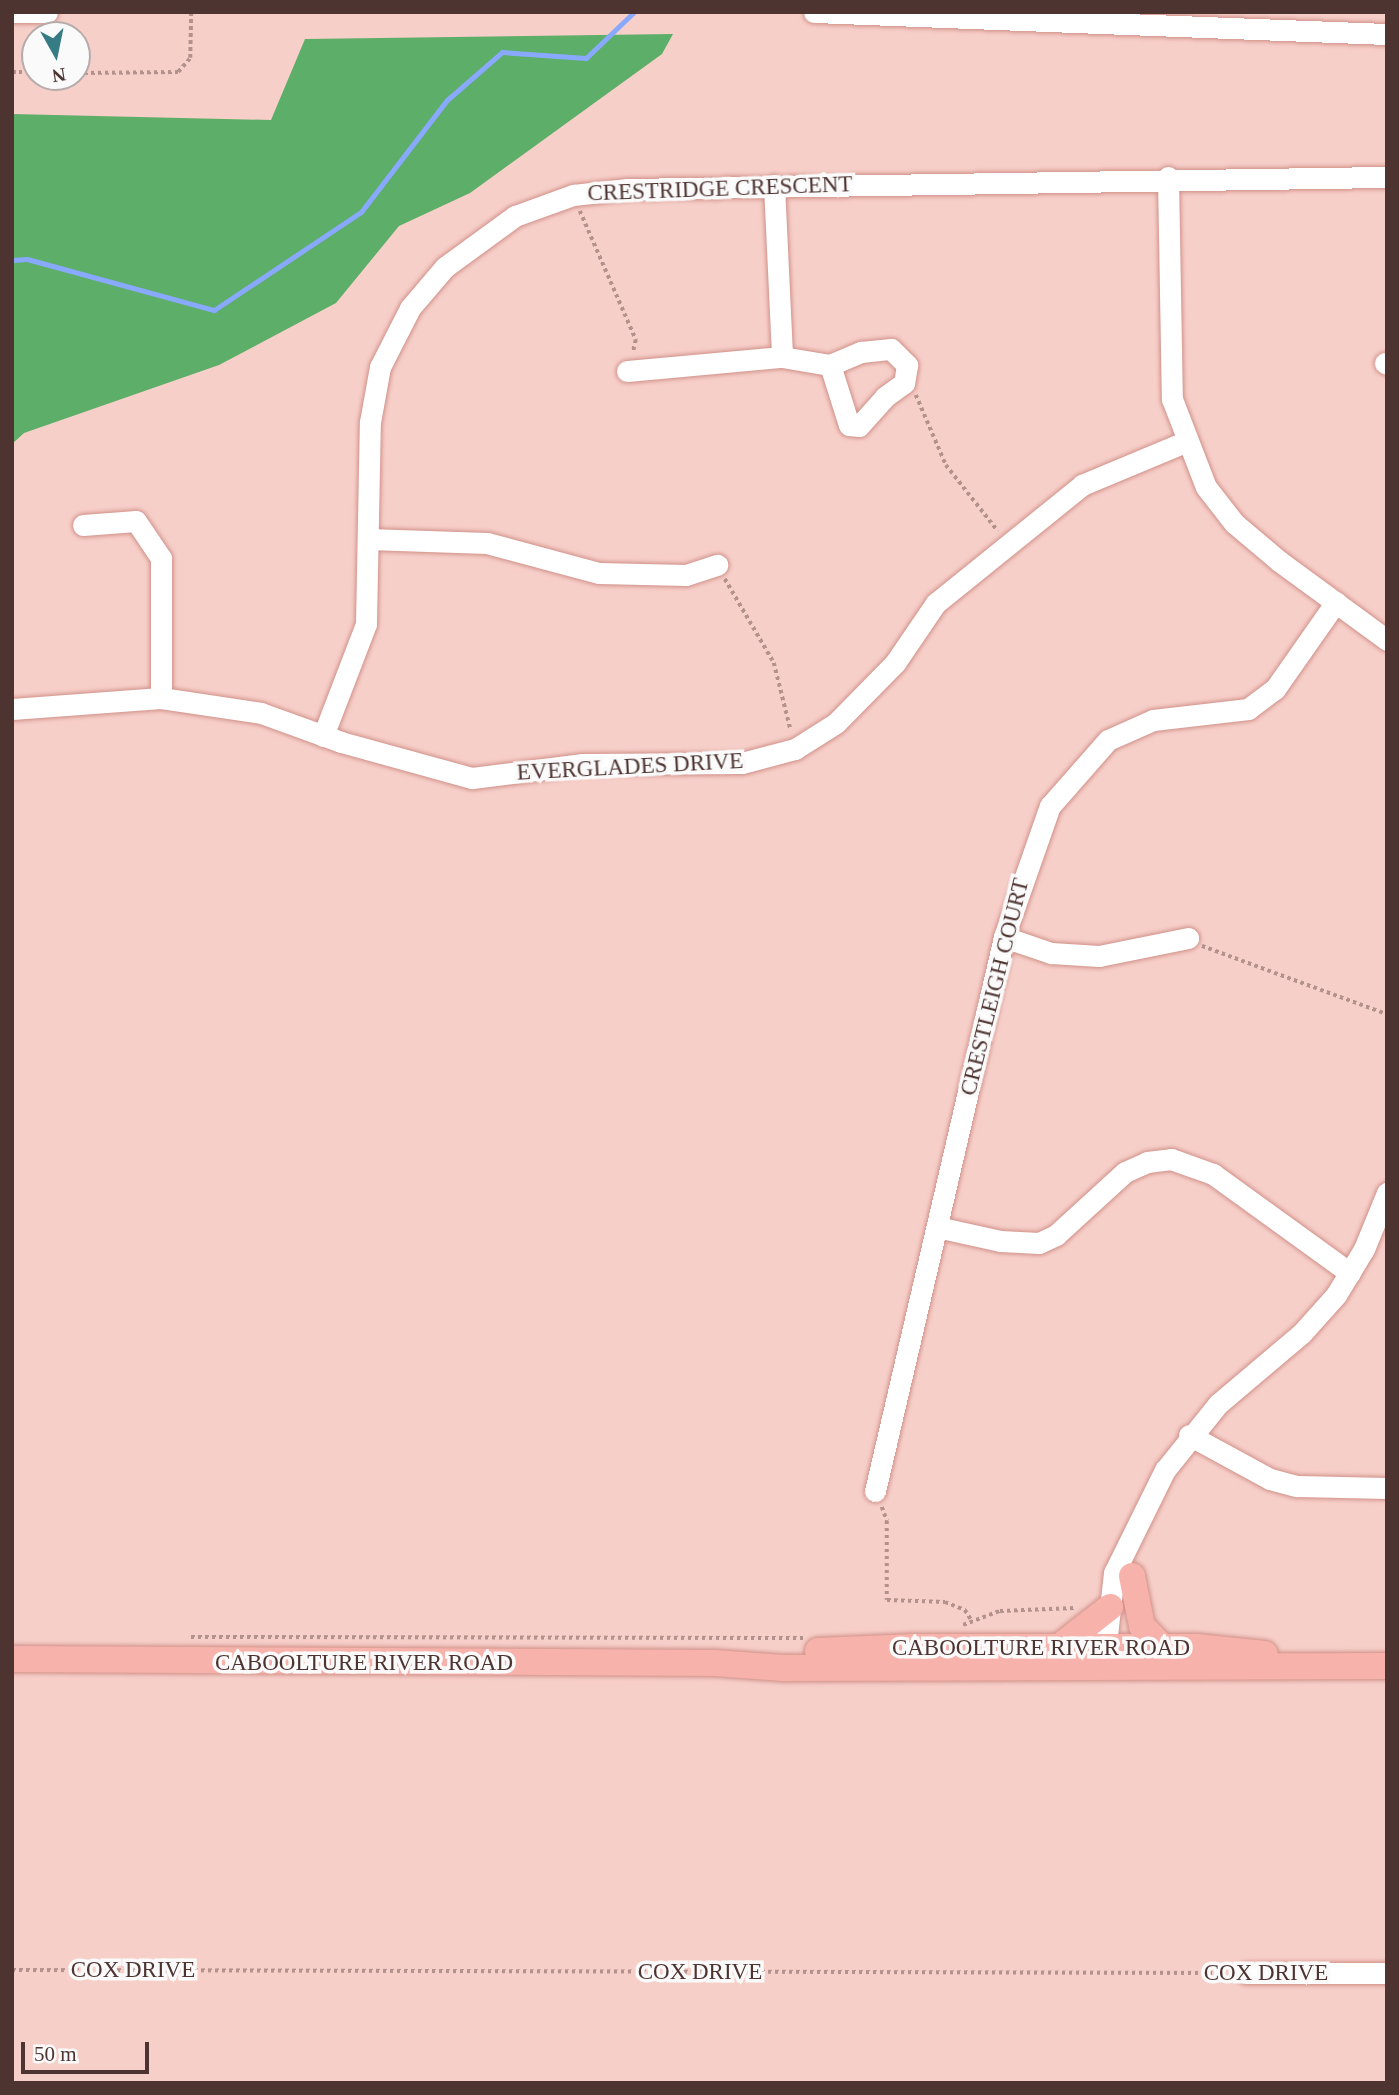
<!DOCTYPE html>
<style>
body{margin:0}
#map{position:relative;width:1399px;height:2095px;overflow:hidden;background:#f7cfc9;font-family:"Times New Roman",serif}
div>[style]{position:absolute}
.forest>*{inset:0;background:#5dae68}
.stream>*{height:5px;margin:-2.5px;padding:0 2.5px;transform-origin:2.5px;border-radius:2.5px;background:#88a9fd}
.path>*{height:3.5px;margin-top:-1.75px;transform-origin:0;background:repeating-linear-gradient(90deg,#b3918c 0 3.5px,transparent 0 7px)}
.roads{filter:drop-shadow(0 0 2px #d09189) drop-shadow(0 0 2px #d09189)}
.minor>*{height:21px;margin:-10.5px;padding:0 10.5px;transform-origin:10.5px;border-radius:10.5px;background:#fff}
.major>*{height:26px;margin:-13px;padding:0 13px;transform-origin:13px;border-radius:13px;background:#f7b2ab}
span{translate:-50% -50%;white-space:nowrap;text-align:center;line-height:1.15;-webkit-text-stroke:7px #fafafa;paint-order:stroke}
.street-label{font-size:23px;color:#4e3431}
.frame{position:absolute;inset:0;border:14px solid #4e3431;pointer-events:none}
.north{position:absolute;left:21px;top:21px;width:70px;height:70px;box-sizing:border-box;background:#fafafa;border:2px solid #b5abaa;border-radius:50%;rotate:171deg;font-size:19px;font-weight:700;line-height:28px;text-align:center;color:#4e3431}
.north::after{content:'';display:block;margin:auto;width:24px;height:32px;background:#357c85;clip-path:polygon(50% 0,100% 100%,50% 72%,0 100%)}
.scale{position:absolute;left:21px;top:2042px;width:128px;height:32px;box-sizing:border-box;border:4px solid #4e3431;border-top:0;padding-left:9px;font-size:21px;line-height:24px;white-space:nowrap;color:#4e3431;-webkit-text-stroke:5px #fafafa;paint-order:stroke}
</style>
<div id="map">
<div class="forest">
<i style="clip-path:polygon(673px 34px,662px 54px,470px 193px,399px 226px,336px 303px,219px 365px,24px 433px,12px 444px,12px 114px,271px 120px,305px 39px)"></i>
</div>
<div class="stream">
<i style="left:12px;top:260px;width:15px;rotate:-4deg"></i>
<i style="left:27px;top:259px;width:194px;rotate:15.3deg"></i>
<i style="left:214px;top:310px;width:177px;rotate:-33.7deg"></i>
<i style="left:361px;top:212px;width:141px;rotate:-52.5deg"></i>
<i style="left:447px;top:100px;width:73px;rotate:-41.1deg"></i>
<i style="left:502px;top:52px;width:84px;rotate:4.1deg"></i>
<i style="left:586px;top:58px;width:66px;rotate:-43.8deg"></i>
</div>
<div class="path">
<i style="left:12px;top:72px;width:23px"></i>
<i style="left:77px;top:73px;width:101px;rotate:-0.6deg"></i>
<i style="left:178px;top:72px;width:18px;rotate:-49deg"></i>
<i style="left:190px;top:58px;width:46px;rotate:-88.8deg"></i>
<i style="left:580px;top:211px;width:141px;rotate:66.5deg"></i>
<i style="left:636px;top:340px;width:13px;rotate:103deg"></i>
<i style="left:916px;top:395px;width:76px;rotate:66.8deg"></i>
<i style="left:946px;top:465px;width:84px;rotate:51.8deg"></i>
<i style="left:725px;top:579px;width:97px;rotate:59.7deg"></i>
<i style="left:774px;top:663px;width:70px;rotate:76deg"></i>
<i style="left:1202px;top:946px;width:197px;rotate:20.2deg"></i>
<i style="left:882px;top:1507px;width:15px;rotate:70deg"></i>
<i style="left:887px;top:1521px;width:79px;rotate:90deg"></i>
<i style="left:887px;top:1600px;width:58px;rotate:2deg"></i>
<i style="left:945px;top:1602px;width:22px;rotate:22deg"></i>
<i style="left:965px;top:1610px;width:13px;rotate:58deg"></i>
<i style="left:963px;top:1625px;width:40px;rotate:-21deg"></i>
<i style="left:1000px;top:1611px;width:75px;rotate:-2.3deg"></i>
<i style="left:191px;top:1637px;width:612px;rotate:0.09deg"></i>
<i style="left:12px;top:1970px;width:1216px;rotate:0.14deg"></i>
</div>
<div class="roads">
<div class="minor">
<i style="left:12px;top:12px;width:35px"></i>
<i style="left:814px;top:12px;width:573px;rotate:2.2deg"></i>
<i style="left:1168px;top:177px;width:222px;rotate:89deg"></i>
<i style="left:1172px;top:399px;width:94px;rotate:68.9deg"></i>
<i style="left:1206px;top:487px;width:46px;rotate:52.1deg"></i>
<i style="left:1234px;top:523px;width:59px;rotate:40.2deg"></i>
<i style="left:1279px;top:561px;width:134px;rotate:36.2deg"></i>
<i style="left:774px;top:185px;width:172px;rotate:87.3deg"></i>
<i style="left:782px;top:357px;width:49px;rotate:9.5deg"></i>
<i style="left:830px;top:365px;width:34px;rotate:-23deg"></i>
<i style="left:861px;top:352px;width:30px;rotate:-6deg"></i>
<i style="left:891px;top:349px;width:23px;rotate:45deg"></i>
<i style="left:907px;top:365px;width:18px;rotate:99deg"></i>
<i style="left:904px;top:383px;width:24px;rotate:144deg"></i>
<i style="left:885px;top:397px;width:39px;rotate:132deg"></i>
<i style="left:859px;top:426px;width:10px;rotate:-174deg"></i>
<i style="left:849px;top:425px;width:63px;rotate:-107.6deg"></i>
<i style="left:1385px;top:363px;width:2px;rotate:27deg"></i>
<i style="left:627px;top:371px;width:156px;rotate:-5.2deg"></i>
<i style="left:83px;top:525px;width:53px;rotate:-4.3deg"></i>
<i style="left:136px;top:521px;width:45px;rotate:56deg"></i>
<i style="left:161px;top:558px;width:140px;rotate:90deg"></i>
<i style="left:368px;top:539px;width:119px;rotate:1.9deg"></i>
<i style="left:487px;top:543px;width:116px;rotate:15deg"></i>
<i style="left:599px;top:573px;width:87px;rotate:1.3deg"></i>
<i style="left:686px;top:575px;width:33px;rotate:-18deg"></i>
<i style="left:12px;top:709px;width:149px;rotate:-4.2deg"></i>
<i style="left:161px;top:698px;width:101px;rotate:8.5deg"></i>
<i style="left:261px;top:713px;width:85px;rotate:19.9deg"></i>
<i style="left:341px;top:742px;width:136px;rotate:15.4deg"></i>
<i style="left:472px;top:778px;width:112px;rotate:-7.2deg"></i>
<i style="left:583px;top:764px;width:159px;rotate:-0.4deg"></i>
<i style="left:742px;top:763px;width:55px;rotate:-14.8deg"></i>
<i style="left:795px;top:749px;width:49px;rotate:-32.4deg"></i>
<i style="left:836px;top:723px;width:84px;rotate:-45.5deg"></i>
<i style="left:895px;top:663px;width:73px;rotate:-55.7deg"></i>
<i style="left:936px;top:603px;width:188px;rotate:-38.9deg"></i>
<i style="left:1082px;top:485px;width:112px;rotate:-22.7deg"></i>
<i style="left:323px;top:736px;width:120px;rotate:-69deg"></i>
<i style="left:366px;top:624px;width:202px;rotate:-88.9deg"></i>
<i style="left:370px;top:422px;width:56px;rotate:-79.7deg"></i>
<i style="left:380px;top:367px;width:66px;rotate:-63deg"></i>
<i style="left:410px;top:308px;width:54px;rotate:-49.5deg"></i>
<i style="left:445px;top:267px;width:87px;rotate:-36.1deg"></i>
<i style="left:515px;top:216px;width:62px;rotate:-19.9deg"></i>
<i style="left:573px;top:195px;width:55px;rotate:-6.2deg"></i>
<i style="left:628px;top:189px;width:759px;rotate:-0.91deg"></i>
<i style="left:1004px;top:937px;width:50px;rotate:18.8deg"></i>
<i style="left:1051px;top:953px;width:48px;rotate:3.6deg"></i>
<i style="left:1099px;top:956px;width:91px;rotate:-11.4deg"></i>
<i style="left:937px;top:1227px;width:65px;rotate:12.5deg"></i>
<i style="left:1000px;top:1241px;width:39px;rotate:3deg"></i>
<i style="left:1039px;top:1243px;width:19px;rotate:-25deg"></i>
<i style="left:1056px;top:1235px;width:93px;rotate:-42.4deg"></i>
<i style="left:1125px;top:1172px;width:24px;rotate:-24deg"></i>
<i style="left:1147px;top:1162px;width:24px;rotate:-7deg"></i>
<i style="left:1171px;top:1159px;width:45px;rotate:19.7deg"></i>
<i style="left:1213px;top:1174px;width:169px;rotate:35.9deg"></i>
<i style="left:1189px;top:1435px;width:92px;rotate:28.5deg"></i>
<i style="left:1270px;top:1479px;width:28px;rotate:15deg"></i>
<i style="left:1297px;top:1486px;width:90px;rotate:1.3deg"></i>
<i style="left:875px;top:1491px;width:569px;rotate:-76.89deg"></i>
<i style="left:1004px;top:937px;width:139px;rotate:-70.7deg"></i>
<i style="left:1050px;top:806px;width:88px;rotate:-48.7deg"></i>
<i style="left:1108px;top:740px;width:49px;rotate:-24deg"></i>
<i style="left:1153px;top:720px;width:96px;rotate:-6.6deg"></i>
<i style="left:1248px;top:709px;width:34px;rotate:-37deg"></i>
<i style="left:1275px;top:689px;width:106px;rotate:-55deg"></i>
<i style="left:1104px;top:1662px;width:90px;rotate:-83.6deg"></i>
<i style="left:1114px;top:1573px;width:115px;rotate:-63.7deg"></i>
<i style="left:1165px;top:1470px;width:85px;rotate:-51.2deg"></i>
<i style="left:1218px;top:1404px;width:110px;rotate:-40.2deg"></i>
<i style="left:1302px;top:1333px;width:51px;rotate:-48.2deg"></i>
<i style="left:1336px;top:1295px;width:54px;rotate:-58.7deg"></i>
<i style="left:1364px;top:1249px;width:61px;rotate:-67.7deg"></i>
<i style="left:1246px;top:1973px;width:141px"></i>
</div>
<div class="major">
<i style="left:1132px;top:1576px;width:51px;rotate:78.7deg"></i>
<i style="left:1142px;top:1626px;width:29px;rotate:46deg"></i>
<i style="left:1059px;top:1647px;width:65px;rotate:-38.1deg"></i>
<i style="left:818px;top:1651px;width:95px;rotate:-2.4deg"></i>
<i style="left:913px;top:1647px;width:283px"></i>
<i style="left:1196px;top:1647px;width:69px;rotate:5.8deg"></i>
<i style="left:12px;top:1659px;width:703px;rotate:0.33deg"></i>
<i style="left:715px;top:1663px;width:68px;rotate:4.2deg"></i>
<i style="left:783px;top:1668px;width:604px;rotate:-0.19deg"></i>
</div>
</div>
<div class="street-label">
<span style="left:720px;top:189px;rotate:-2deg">CRESTRIDGE CRESCENT</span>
<span style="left:630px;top:767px;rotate:-3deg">EVERGLADES DRIVE</span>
<span style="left:995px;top:987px;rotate:-76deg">CRESTLEIGH COURT</span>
<span style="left:1041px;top:1648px">CABOOLTURE RIVER ROAD</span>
<span style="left:364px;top:1663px">CABOOLTURE RIVER ROAD</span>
<span style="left:133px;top:1970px">COX DRIVE</span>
<span style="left:700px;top:1972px">COX DRIVE</span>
<span style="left:1266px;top:1973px">COX DRIVE</span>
</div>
<div class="frame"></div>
<div class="north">N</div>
<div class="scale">50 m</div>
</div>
